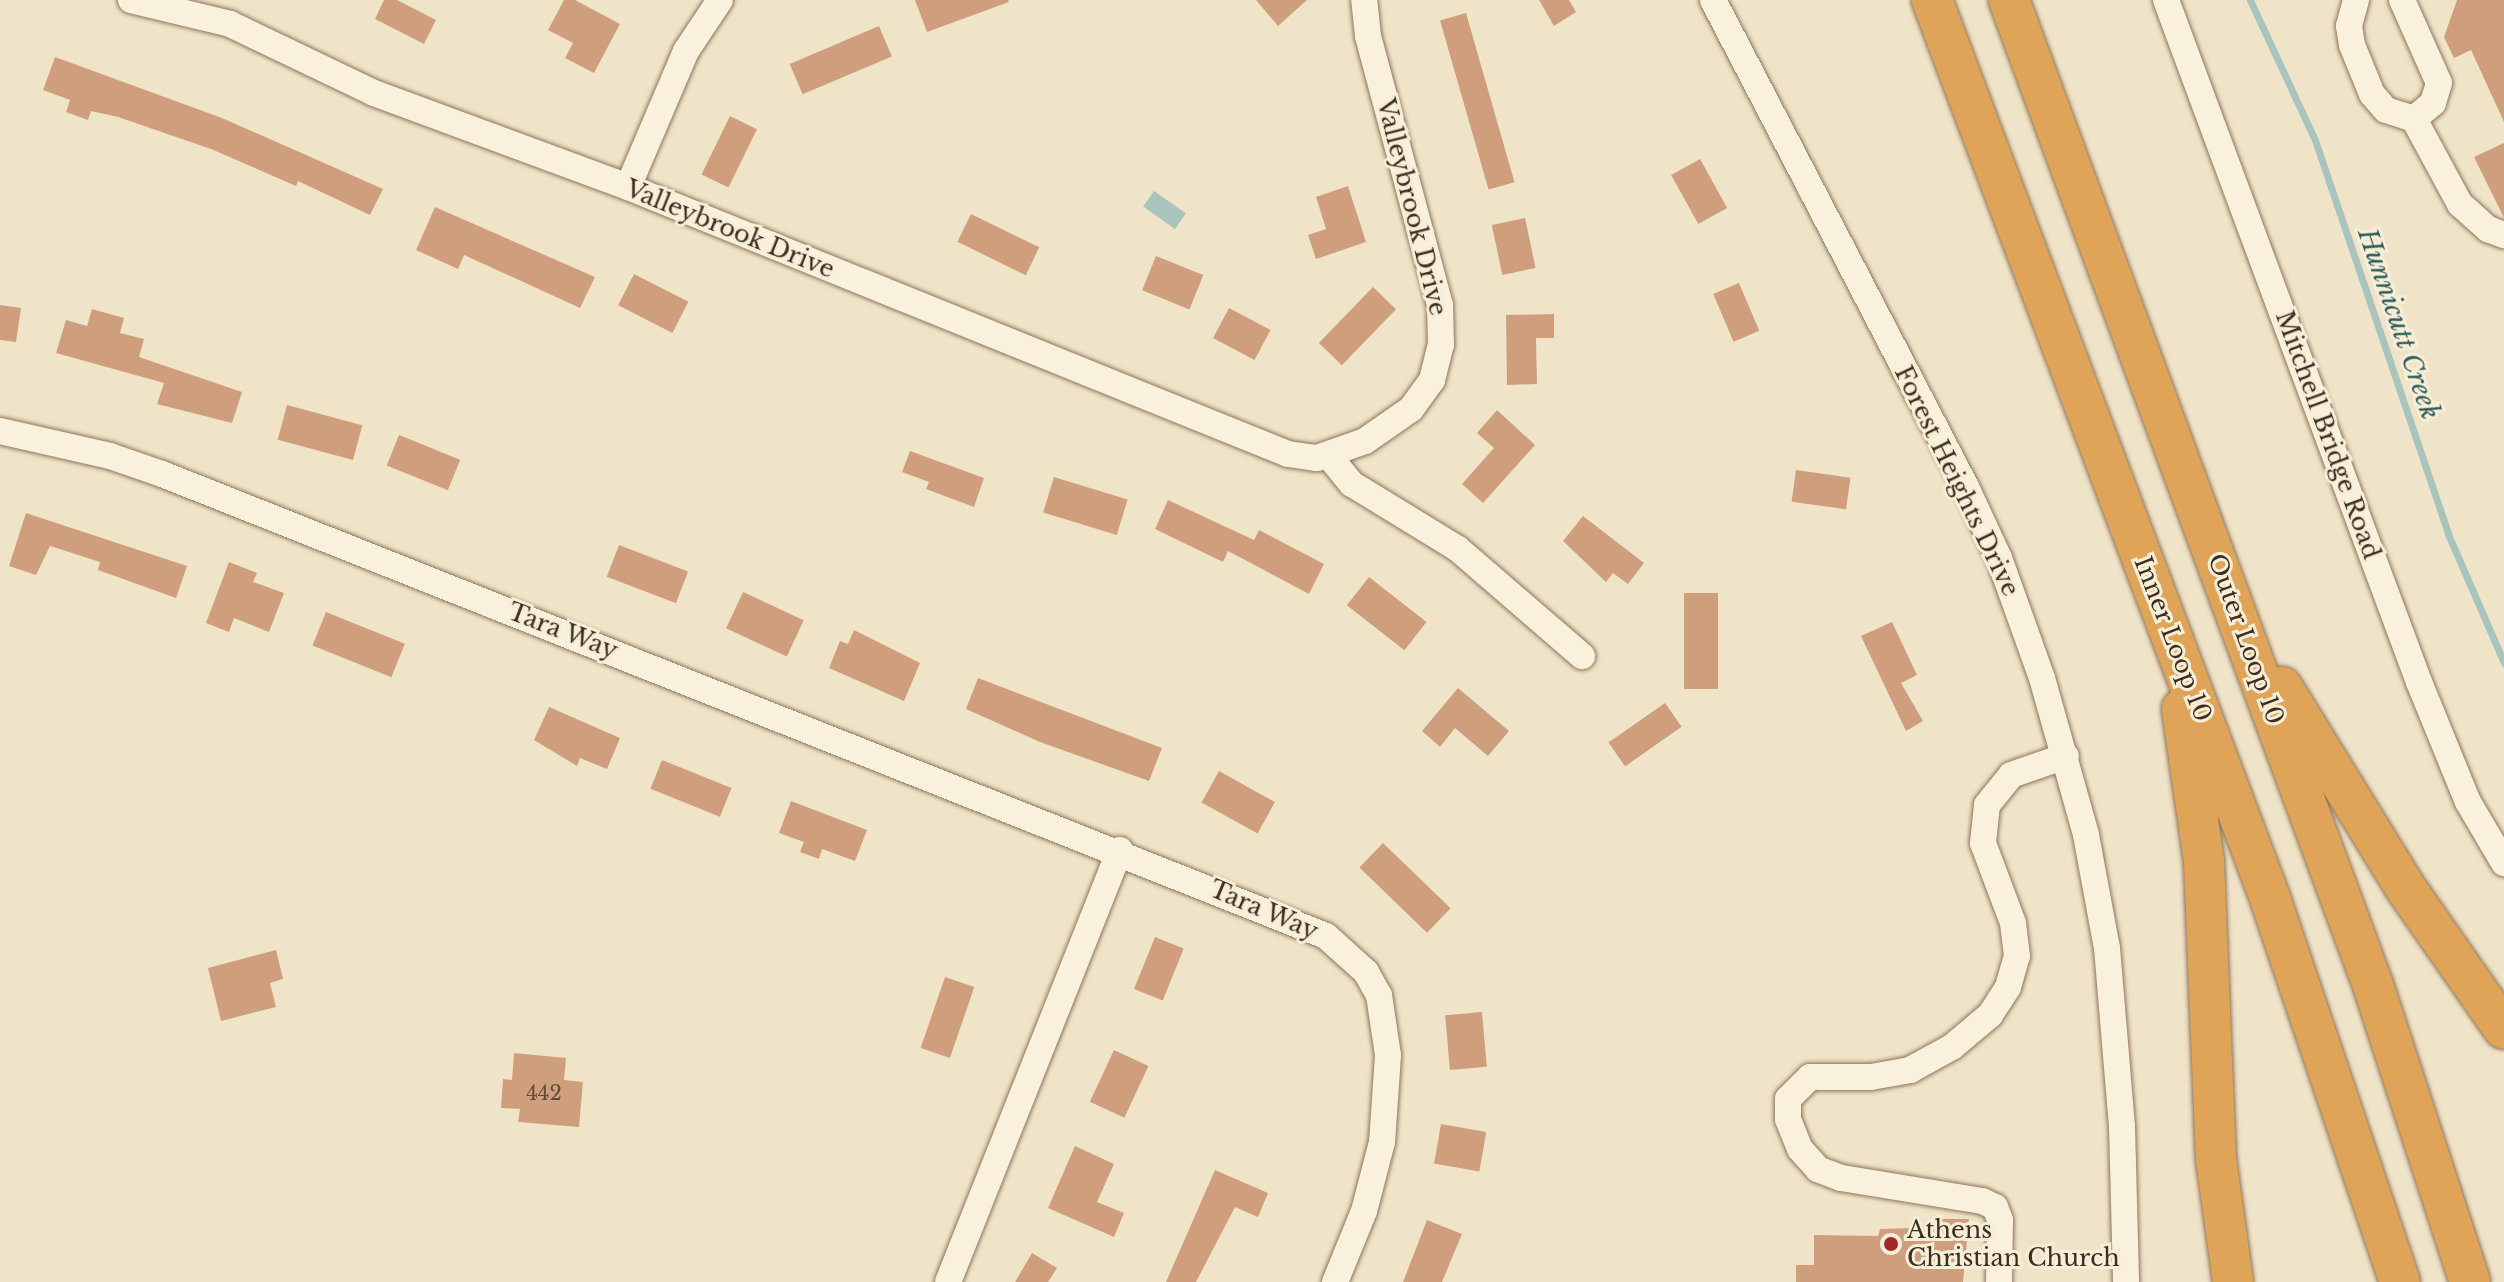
<!DOCTYPE html>
<style>
body{margin:0}
#map{position:relative;width:2504px;height:1282px;overflow:hidden;background:#f0e4c8;font-family:"Libre Baskerville",serif}
div>[style]{position:absolute}
.water>*{inset:0;background:#a9c4bc;transform-origin:0 0}
.stream>*{height:7px;margin:-3.5px;padding:0 3.5px;transform-origin:3.5px;border-radius:3.5px;background:#a9c4bc}
.building>*{inset:0;background:#cf9f7d;transform-origin:0 0}
.roads{filter:drop-shadow(0 0 2px #8d765c) drop-shadow(0 0 2px #8d765c)}
.minor>*{height:26px;margin:-13px;padding:0 13px;transform-origin:13px;border-radius:13px;background:#faf1dc}
.highway>*{height:40px;margin:-20px;padding:0 20px;transform-origin:20px;border-radius:20px;background:#e0a458}
.dots>*{width:22px;height:22px;translate:-50% -50%;box-sizing:border-box;border:4px solid #f7eed8;border-radius:50%}
span{translate:-50% -50%;white-space:nowrap;text-align:center;line-height:1.15;-webkit-text-stroke:6px #f7eed8;paint-order:stroke}
.number-label{font-size:20px;color:#624a37}
.number-label span{-webkit-text-stroke-width:0}
.street-label{font-size:24px;color:#3d2e20}
.poi-label{font-size:24px;color:#3d2e20}
.left{translate:0 -50%;text-align:left}
.water-label{font-size:26px;color:#2f5d5a;font-style:italic}
</style>
<div id="map">
<div class="water">
<i style="left:1154px;top:191px;width:39px;height:19px;rotate:35deg"></i>
</div>
<div class="stream">
<i style="left:2250px;top:0;width:154px;rotate:65.1deg"></i>
<i style="left:2315px;top:140px;width:416px;rotate:71.3deg"></i>
<i style="left:2448px;top:534px;width:141px;rotate:66.5deg"></i>
</div>
<div class="building">
<i style="clip-path:polygon(384px 0,397px 0,436px 20px,424px 44px,375px 19px)"></i>
<i style="clip-path:polygon(564px 0,575px 0,620px 24px,594px 73px,565px 58px,573px 43px,548px 30px)"></i>
<i style="clip-path:polygon(915px 0,1008px 0,1009px 2px,927px 32px)"></i>
<i style="clip-path:polygon(1256px 0,1307px 0,1278px 26px)"></i>
<i style="clip-path:polygon(1539px 0,1569px 0,1576px 12px,1554px 26px)"></i>
<i style="clip-path:polygon(2457px 0,2504px 0,2504px 122px,2471px 50px,2454px 58px,2444px 37px)"></i>
<i style="left:1466px;top:13px;width:176px;height:27px;rotate:74deg"></i>
<i style="left:879px;top:26px;width:33px;height:97px;rotate:67deg"></i>
<i style="clip-path:polygon(55px 57px,222px 118px,383px 189px,370px 215px,298px 181px,296px 186px,211px 149px,118px 117px,91px 111px,88px 120px,66px 112px,70px 100px,43px 90px)"></i>
<i style="left:730px;top:116px;width:30px;height:65px;rotate:26deg"></i>
<i style="clip-path:polygon(2504px 143px,2504px 218px,2474px 157px)"></i>
<i style="left:1700px;top:159px;width:56px;height:33px;rotate:61deg"></i>
<i style="clip-path:polygon(1348px 186px,1366px 242px,1316px 259px,1308px 235px,1326px 229px,1316px 197px)"></i>
<i style="clip-path:polygon(435px 207px,595px 277px,580px 308px,464px 255px,458px 269px,416px 250px)"></i>
<i style="left:971px;top:214px;width:76px;height:31px;rotate:26deg"></i>
<i style="left:1525px;top:218px;width:51px;height:34px;rotate:78deg"></i>
<i style="left:1156px;top:256px;width:51px;height:37px;rotate:22deg"></i>
<i style="left:634px;top:274px;width:61px;height:35px;rotate:27deg"></i>
<i style="left:1739px;top:283px;width:52px;height:28px;rotate:67deg"></i>
<i style="left:1373px;top:287px;width:32px;height:78px;rotate:44deg"></i>
<i style="clip-path:polygon(0 305px,21px 308px,16px 342px,0 340px)"></i>
<i style="left:1229px;top:308px;width:47px;height:34px;rotate:28deg"></i>
<i style="clip-path:polygon(92px 309px,124px 318px,120px 333px,144px 339px,139px 357px,242px 392px,232px 423px,157px 404px,164px 383px,56px 353px,66px 320px,87px 326px)"></i>
<i style="clip-path:polygon(1554px 314px,1554px 338px,1536px 338px,1537px 384px,1507px 385px,1506px 315px)"></i>
<i style="left:287px;top:405px;width:78px;height:36px;rotate:15deg"></i>
<i style="clip-path:polygon(1497px 410px,1535px 445px,1483px 503px,1462px 484px,1494px 448px,1477px 433px)"></i>
<i style="left:399px;top:435px;width:66px;height:33px;rotate:22deg"></i>
<i style="clip-path:polygon(910px 451px,984px 478px,974px 507px,926px 489px,929px 482px,902px 472px)"></i>
<i style="left:1796px;top:470px;width:55px;height:32px;rotate:8deg"></i>
<i style="left:1054px;top:477px;width:77px;height:37px;rotate:17deg"></i>
<i style="clip-path:polygon(1168px 500px,1254px 540px,1259px 530px,1324px 564px,1309px 594px,1228px 551px,1223px 562px,1155px 529px)"></i>
<i style="clip-path:polygon(26px 513px,187px 566px,176px 598px,98px 570px,100px 562px,50px 546px,36px 575px,9px 566px)"></i>
<i style="clip-path:polygon(1583px 516px,1644px 563px,1628px 584px,1613px 573px,1606px 582px,1563px 541px)"></i>
<i style="left:619px;top:545px;width:74px;height:34px;rotate:21deg"></i>
<i style="clip-path:polygon(229px 562px,257px 573px,253px 582px,284px 593px,269px 632px,234px 618px,229px 632px,206px 623px)"></i>
<i style="left:1369px;top:577px;width:73px;height:36px;rotate:38deg"></i>
<i style="left:743px;top:592px;width:67px;height:40px;rotate:25deg"></i>
<i style="left:1684px;top:593px;width:34px;height:96px"></i>
<i style="left:326px;top:612px;width:85px;height:36px;rotate:22deg"></i>
<i style="clip-path:polygon(1892px 622px,1917px 675px,1901px 683px,1923px 721px,1906px 731px,1861px 636px)"></i>
<i style="clip-path:polygon(854px 630px,920px 663px,904px 701px,829px 668px,840px 641px,848px 644px)"></i>
<i style="clip-path:polygon(978px 678px,1162px 748px,1149px 781px,1040px 742px,966px 709px)"></i>
<i style="clip-path:polygon(1458px 688px,1509px 731px,1488px 756px,1455px 728px,1440px 747px,1422px 731px)"></i>
<i style="left:1665px;top:703px;width:29px;height:69px;rotate:55deg"></i>
<i style="clip-path:polygon(549px 707px,620px 738px,607px 769px,580px 758px,577px 766px,534px 740px)"></i>
<i style="left:662px;top:760px;width:75px;height:31px;rotate:22deg"></i>
<i style="left:1219px;top:771px;width:64px;height:36px;rotate:29deg"></i>
<i style="clip-path:polygon(791px 801px,867px 830px,855px 861px,822px 849px,819px 859px,800px 852px,804px 842px,779px 833px)"></i>
<i style="left:1383px;top:843px;width:94px;height:34px;rotate:44deg"></i>
<i style="left:1155px;top:937px;width:31px;height:56px;rotate:22deg"></i>
<i style="clip-path:polygon(276px 950px,283px 979px,270px 983px,276px 1007px,221px 1021px,208px 968px)"></i>
<i style="left:945px;top:977px;width:31px;height:75px;rotate:19deg"></i>
<i style="left:1482px;top:1012px;width:55px;height:37px;rotate:85deg"></i>
<i style="left:1114px;top:1050px;width:38px;height:57px;rotate:25deg"></i>
<i style="clip-path:polygon(514px 1053px,566px 1058px,564px 1080px,583px 1082px,579px 1127px,518px 1122px,520px 1109px,501px 1108px,503px 1079px,512px 1080px)"></i>
<i style="left:1441px;top:1124px;width:46px;height:40px;rotate:10deg"></i>
<i style="clip-path:polygon(1075px 1146px,1114px 1164px,1097px 1202px,1124px 1213px,1114px 1237px,1048px 1208px)"></i>
<i style="clip-path:polygon(1215px 1170px,1268px 1193px,1258px 1217px,1235px 1207px,1196px 1282px,1166px 1282px)"></i>
<i style="clip-path:polygon(1934px 1219px,1969px 1219px,1963px 1282px,1796px 1282px,1796px 1265px,1814px 1265px,1814px 1235px,1878px 1236px,1880px 1229px,1912px 1228px,1932px 1224px)"></i>
<i style="clip-path:polygon(1427px 1220px,1462px 1234px,1442px 1282px,1403px 1282px)"></i>
<i style="clip-path:polygon(1032px 1253px,1057px 1268px,1048px 1282px,1015px 1282px)"></i>
</div>
<div class="roads">
<div class="minor">
<i style="left:131px;top:0;width:102px;rotate:13.6deg"></i>
<i style="left:230px;top:24px;width:160px;rotate:25.6deg"></i>
<i style="left:374px;top:93px;width:271px;rotate:20.3deg"></i>
<i style="left:628px;top:187px;width:712px;rotate:22.03deg"></i>
<i style="left:1288px;top:454px;width:29px;rotate:8deg"></i>
<i style="left:1317px;top:458px;width:51px;rotate:-19.5deg"></i>
<i style="left:1365px;top:441px;width:56px;rotate:-34.8deg"></i>
<i style="left:1411px;top:409px;width:36px;rotate:-54deg"></i>
<i style="left:1432px;top:380px;width:36px;rotate:-76deg"></i>
<i style="left:1441px;top:345px;width:40px;rotate:-91.4deg"></i>
<i style="left:1440px;top:305px;width:278px;rotate:-105deg"></i>
<i style="left:1368px;top:36px;width:36px;rotate:-96deg"></i>
<i style="left:1713px;top:0;width:549px;rotate:62.55deg"></i>
<i style="left:1966px;top:487px;width:78px;rotate:65.1deg"></i>
<i style="left:1999px;top:558px;width:127px;rotate:70.3deg"></i>
<i style="left:2042px;top:678px;width:163px;rotate:74.3deg"></i>
<i style="left:2086px;top:835px;width:115px;rotate:79.5deg"></i>
<i style="left:2107px;top:948px;width:179px;rotate:85.2deg"></i>
<i style="left:2122px;top:1126px;width:156px;rotate:88.5deg"></i>
<i style="left:2166px;top:0;width:727px;rotate:69.65deg"></i>
<i style="left:2419px;top:682px;width:130px;rotate:67.8deg"></i>
<i style="left:2468px;top:802px;width:71px;rotate:59.5deg"></i>
<i style="left:2356px;top:0;width:27px;rotate:105deg"></i>
<i style="left:2349px;top:26px;width:19px;rotate:81deg"></i>
<i style="left:2352px;top:45px;width:53px;rotate:67.8deg"></i>
<i style="left:2372px;top:94px;width:21px;rotate:49deg"></i>
<i style="left:2386px;top:110px;width:29px;rotate:18deg"></i>
<i style="left:2414px;top:119px;width:97px;rotate:61.6deg"></i>
<i style="left:2460px;top:204px;width:38px;rotate:42deg"></i>
<i style="left:2488px;top:229px;width:17px;rotate:21deg"></i>
<i style="left:2402px;top:0;width:91px;rotate:66deg"></i>
<i style="left:2439px;top:83px;width:21px;rotate:107deg"></i>
<i style="left:2433px;top:103px;width:25px;rotate:140deg"></i>
<i style="left:628px;top:187px;width:148px;rotate:-66.9deg"></i>
<i style="left:686px;top:51px;width:61px;rotate:-56.3deg"></i>
<i style="left:0;top:431px;width:113px;rotate:12.8deg"></i>
<i style="left:110px;top:456px;width:55px;rotate:19.1deg"></i>
<i style="left:162px;top:474px;width:1252px;rotate:21.65deg"></i>
<i style="left:1326px;top:936px;width:54px;rotate:42deg"></i>
<i style="left:1366px;top:972px;width:26px;rotate:61deg"></i>
<i style="left:1379px;top:995px;width:61px;rotate:81.5deg"></i>
<i style="left:1388px;top:1055px;width:87px;rotate:93.9deg"></i>
<i style="left:1382px;top:1142px;width:71px;rotate:104.6deg"></i>
<i style="left:1364px;top:1211px;width:77px;rotate:112.2deg"></i>
<i style="left:1329px;top:456px;width:36px;rotate:51deg"></i>
<i style="left:1352px;top:484px;width:124px;rotate:31.5deg"></i>
<i style="left:1458px;top:549px;width:164px;rotate:40.8deg"></i>
<i style="left:948px;top:1282px;width:465px;rotate:-68.3deg"></i>
<i style="left:1999px;top:1282px;width:62px;rotate:-89.1deg"></i>
<i style="left:2000px;top:1220px;width:14px;rotate:-111deg"></i>
<i style="left:1995px;top:1207px;width:14px;rotate:-155deg"></i>
<i style="left:1982px;top:1201px;width:143px;rotate:-170.7deg"></i>
<i style="left:1841px;top:1178px;width:25px;rotate:-159deg"></i>
<i style="left:1818px;top:1169px;width:27px;rotate:-132deg"></i>
<i style="left:1800px;top:1149px;width:32px;rotate:-112deg"></i>
<i style="left:1788px;top:1119px;width:20px;rotate:-90deg"></i>
<i style="left:1788px;top:1099px;width:31px;rotate:-45deg"></i>
<i style="left:1810px;top:1077px;width:61px"></i>
<i style="left:1871px;top:1077px;width:40px;rotate:-10deg"></i>
<i style="left:1910px;top:1070px;width:48px;rotate:-28.7deg"></i>
<i style="left:1952px;top:1047px;width:50px;rotate:-40.1deg"></i>
<i style="left:1990px;top:1015px;width:33px;rotate:-57deg"></i>
<i style="left:2008px;top:987px;width:32px;rotate:-74deg"></i>
<i style="left:2017px;top:956px;width:33px;rotate:-97deg"></i>
<i style="left:2013px;top:923px;width:85px;rotate:-110.6deg"></i>
<i style="left:1983px;top:843px;width:38px;rotate:-84deg"></i>
<i style="left:1987px;top:805px;width:38px;rotate:-51deg"></i>
<i style="left:2011px;top:775px;width:58px;rotate:-19.1deg"></i>
</div>
<div class="highway">
<i style="left:1932px;top:0;width:960px;rotate:69.37deg"></i>
<i style="left:2270px;top:898px;width:405px;rotate:71.3deg"></i>
<i style="left:2009px;top:0;width:1050px;rotate:69.72deg"></i>
<i style="left:2373px;top:985px;width:312px;rotate:71.9deg"></i>
<i style="left:2282px;top:687px;width:238px;rotate:58.4deg"></i>
<i style="left:2407px;top:890px;width:169px;rotate:55.1deg"></i>
<i style="left:2182px;top:709px;width:155px;rotate:81.8deg"></i>
<i style="left:2204px;top:862px;width:297px;rotate:87.7deg"></i>
<i style="left:2216px;top:1159px;width:124px;rotate:82.1deg"></i>
</div>
</div>
<div class="dots">
<i style="left:1891px;top:1244px;background:#9e2a2b"></i>
</div>
<div class="number-label">
<span style="left:544px;top:1093px">442</span>
</div>
<div class="street-label">
<span style="left:1412px;top:207px;rotate:76deg">Valleybrook Drive</span>
<span style="left:730px;top:229px;rotate:22deg">Valleybrook Drive</span>
<span style="left:2328px;top:435px;rotate:70deg">Mitchell Bridge Road</span>
<span style="left:1957px;top:481px;rotate:64deg">Forest Heights Drive</span>
<span style="left:563px;top:631px;rotate:21deg">Tara Way</span>
<span style="left:2173px;top:639px;rotate:69deg">Inner Loop 10</span>
<span style="left:2246px;top:639px;rotate:70deg">Outer Loop 10</span>
<span style="left:1264px;top:910px;rotate:23deg">Tara Way</span>
</div>
<div class="poi-label">
<span class="left" style="left:1907px;top:1244px">Athens<br>Christian Church</span>
</div>
<div class="water-label">
<span style="left:2398px;top:324px;rotate:71deg">Hunnicutt Creek</span>
</div>
</div>
